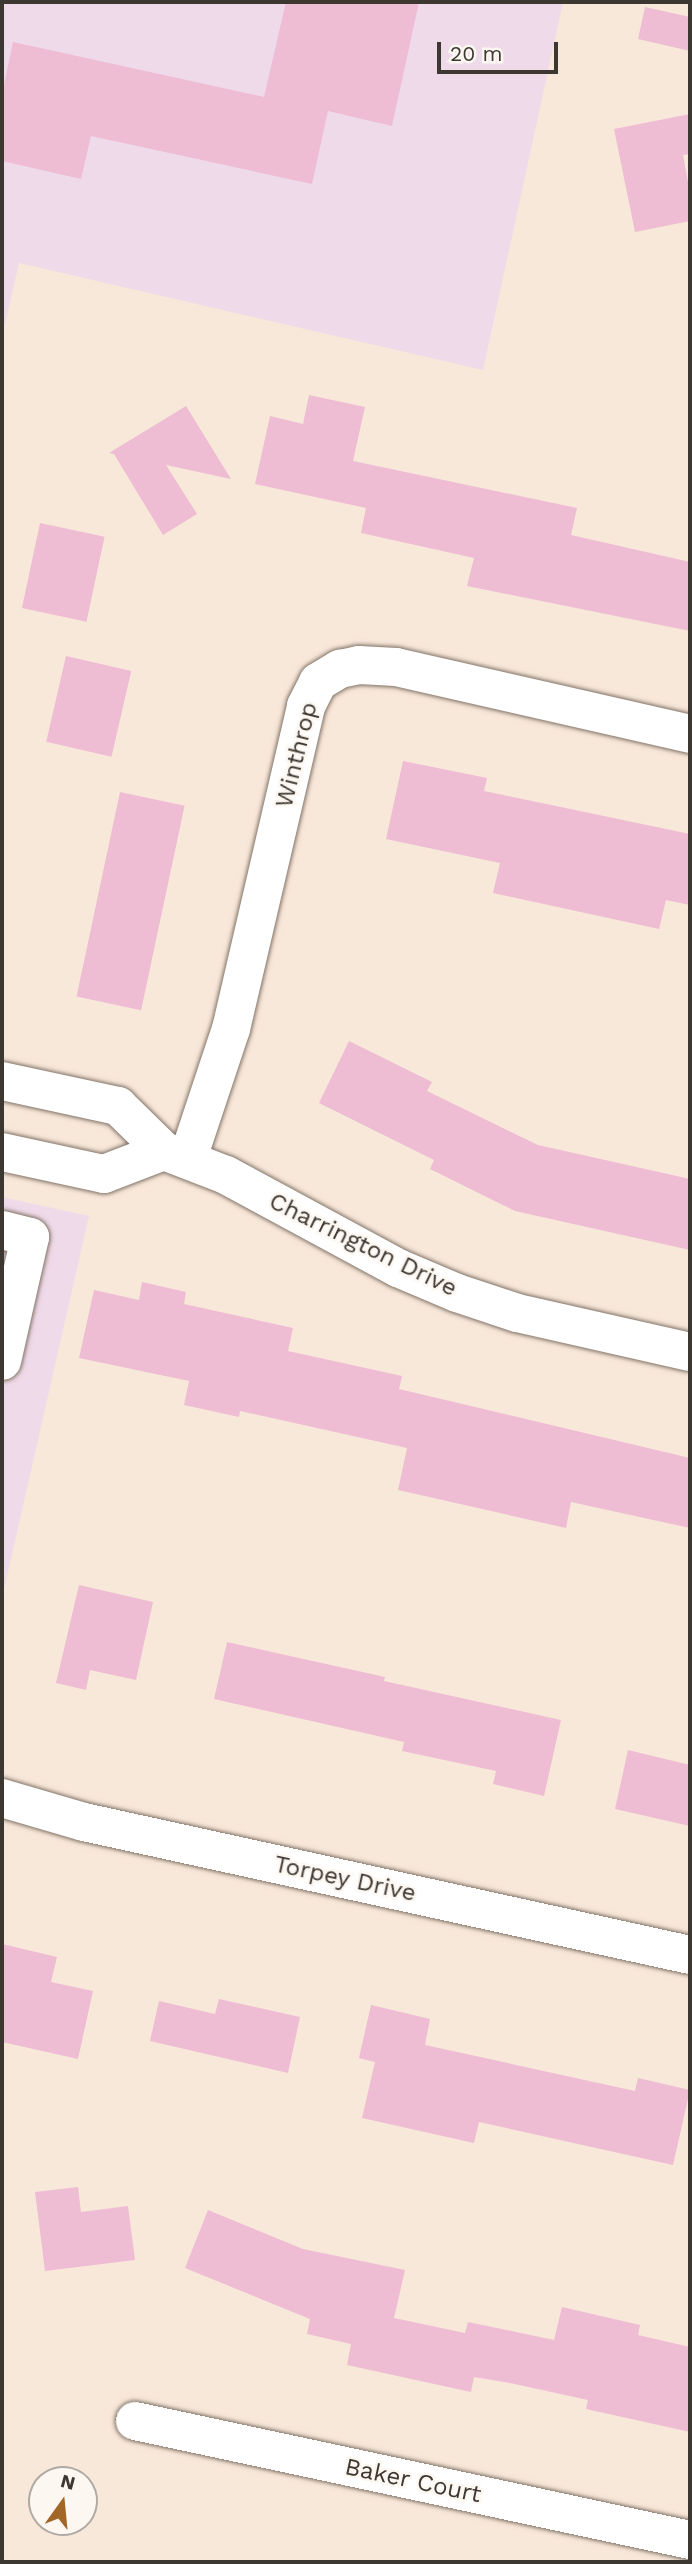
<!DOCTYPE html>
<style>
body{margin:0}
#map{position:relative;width:692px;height:2564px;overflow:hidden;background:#f8e8da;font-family:"Work Sans",sans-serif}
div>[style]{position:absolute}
.commercial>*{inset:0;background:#efdae9}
.building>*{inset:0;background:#eebcd3;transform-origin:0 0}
.roads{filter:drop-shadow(0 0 2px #827468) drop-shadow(0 0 2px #827468)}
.minor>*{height:38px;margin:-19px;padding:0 19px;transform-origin:19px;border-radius:19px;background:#fff}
span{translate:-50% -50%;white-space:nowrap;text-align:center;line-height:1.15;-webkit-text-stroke:5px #fdf7f1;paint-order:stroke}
.street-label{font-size:24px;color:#3d3732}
.frame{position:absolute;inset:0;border:4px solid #3d3732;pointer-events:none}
.north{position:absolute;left:28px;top:2466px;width:70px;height:70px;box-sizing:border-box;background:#fdf7f1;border:2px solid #b0aaa5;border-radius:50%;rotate:15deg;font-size:19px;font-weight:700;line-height:28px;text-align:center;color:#3d3732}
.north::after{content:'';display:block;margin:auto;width:24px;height:32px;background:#a26727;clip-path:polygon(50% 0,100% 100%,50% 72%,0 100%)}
.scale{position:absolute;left:437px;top:42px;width:121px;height:32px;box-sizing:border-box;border:4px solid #3d3732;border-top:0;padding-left:9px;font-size:21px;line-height:24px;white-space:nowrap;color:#3d3732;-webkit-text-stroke:5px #fdf7f1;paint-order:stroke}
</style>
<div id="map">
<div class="commercial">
<i style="clip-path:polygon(2px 2px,563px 2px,483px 370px,19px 263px,2px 337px)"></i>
<i style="clip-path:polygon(2px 1197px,89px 1216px,2px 1598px)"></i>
</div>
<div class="building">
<i style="clip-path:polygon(286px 2px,419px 2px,392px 126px,328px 111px,312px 184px,91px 136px,81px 179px,2px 161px,2px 94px,13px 42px,264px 97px)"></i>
<i style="clip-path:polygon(645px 7px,690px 17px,690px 51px,638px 39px)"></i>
<i style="clip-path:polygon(690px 114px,690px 154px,683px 155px,690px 193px,690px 221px,635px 232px,614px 129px)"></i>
<i style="clip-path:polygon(309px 395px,365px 407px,353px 461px,577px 508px,571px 535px,690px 562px,690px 631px,467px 586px,474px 558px,361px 533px,366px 508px,255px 484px,270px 416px,303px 424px)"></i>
<i style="clip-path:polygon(186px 406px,231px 479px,166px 465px,197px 514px,163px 535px,114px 454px,109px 453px)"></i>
<i style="left:40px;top:523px;width:66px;height:87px;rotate:12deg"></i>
<i style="left:66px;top:656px;width:67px;height:88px;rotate:13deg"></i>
<i style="clip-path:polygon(403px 761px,487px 778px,484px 791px,690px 834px,690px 905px,666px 900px,659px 929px,493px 893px,500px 863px,386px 839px)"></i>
<i style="left:120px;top:792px;width:66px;height:209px;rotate:12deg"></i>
<i style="clip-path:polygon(349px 1041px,432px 1082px,427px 1091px,538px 1145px,690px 1179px,690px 1250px,515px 1211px,430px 1169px,434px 1160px,319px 1103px)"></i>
<i style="clip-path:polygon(142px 1282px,186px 1292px,184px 1304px,293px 1328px,288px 1351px,402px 1376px,399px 1389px,690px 1458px,690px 1528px,571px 1502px,566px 1528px,398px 1490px,407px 1448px,240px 1411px,239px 1417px,184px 1405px,189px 1381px,79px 1358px,94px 1290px,139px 1300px)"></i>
<i style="clip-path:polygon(79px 1585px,153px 1602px,136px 1680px,90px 1670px,86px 1690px,56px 1683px)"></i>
<i style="clip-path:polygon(227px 1642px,385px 1677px,384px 1681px,561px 1720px,544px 1796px,493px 1784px,496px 1771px,402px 1751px,404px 1742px,214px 1699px)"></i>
<i style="clip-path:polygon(628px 1750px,690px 1765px,690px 1826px,615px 1809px)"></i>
<i style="clip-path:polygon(2px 1944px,57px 1957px,51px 1982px,93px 1991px,78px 2059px,2px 2042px)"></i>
<i style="clip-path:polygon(219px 1999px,300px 2017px,288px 2073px,150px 2041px,159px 2001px,215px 2014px)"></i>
<i style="clip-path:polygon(371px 2005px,430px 2019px,425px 2045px,635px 2091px,638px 2078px,690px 2090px,673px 2165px,479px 2122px,474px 2143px,362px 2118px,375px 2062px,359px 2058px)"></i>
<i style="clip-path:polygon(78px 2187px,81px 2212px,128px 2206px,135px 2260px,45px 2271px,35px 2192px)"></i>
<i style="clip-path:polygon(208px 2210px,303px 2249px,405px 2270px,394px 2318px,465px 2333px,468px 2322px,554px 2340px,562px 2307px,640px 2325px,638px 2335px,690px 2347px,690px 2432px,586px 2409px,588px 2400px,510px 2383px,474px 2377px,471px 2392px,347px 2365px,351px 2344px,307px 2334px,310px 2319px,185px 2268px)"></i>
</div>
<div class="roads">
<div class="minor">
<i style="left:2px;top:1081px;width:119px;rotate:12.2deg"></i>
<i style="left:118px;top:1106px;width:64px;rotate:44.4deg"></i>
<i style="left:164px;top:1151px;width:66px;rotate:21.2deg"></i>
<i style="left:226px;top:1175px;width:196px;rotate:28.4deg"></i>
<i style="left:398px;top:1268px;width:64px;rotate:23deg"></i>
<i style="left:457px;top:1293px;width:63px;rotate:18.4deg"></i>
<i style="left:517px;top:1313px;width:177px;rotate:12.7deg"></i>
<i style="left:2px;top:1152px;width:104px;rotate:12.2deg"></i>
<i style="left:104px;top:1174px;width:64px;rotate:-21deg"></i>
<i style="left:188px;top:1158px;width:136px;rotate:-71.6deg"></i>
<i style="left:231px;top:1029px;width:332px;rotate:-76.9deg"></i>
<i style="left:306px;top:706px;width:27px;rotate:-63deg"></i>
<i style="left:318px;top:682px;width:26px;rotate:-31deg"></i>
<i style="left:340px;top:669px;width:19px;rotate:-12deg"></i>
<i style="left:359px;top:665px;width:37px;rotate:3deg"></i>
<i style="left:396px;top:667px;width:302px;rotate:12.8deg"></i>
<i style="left:2px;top:1230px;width:29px;rotate:14deg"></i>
<i style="left:30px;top:1237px;width:127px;rotate:102.7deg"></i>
<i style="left:2px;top:1798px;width:85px;rotate:16.3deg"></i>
<i style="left:84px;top:1822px;width:620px;rotate:12.38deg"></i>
<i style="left:135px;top:2421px;width:568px;rotate:12.1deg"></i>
</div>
</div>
<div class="street-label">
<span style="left:297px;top:755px;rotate:-76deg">Winthrop</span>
<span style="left:363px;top:1245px;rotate:26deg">Charrington Drive</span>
<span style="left:345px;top:1879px;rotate:12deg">Torpey Drive</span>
<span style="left:413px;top:2481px;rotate:12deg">Baker Court</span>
</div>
<div class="frame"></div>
<div class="north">N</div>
<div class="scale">20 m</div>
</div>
